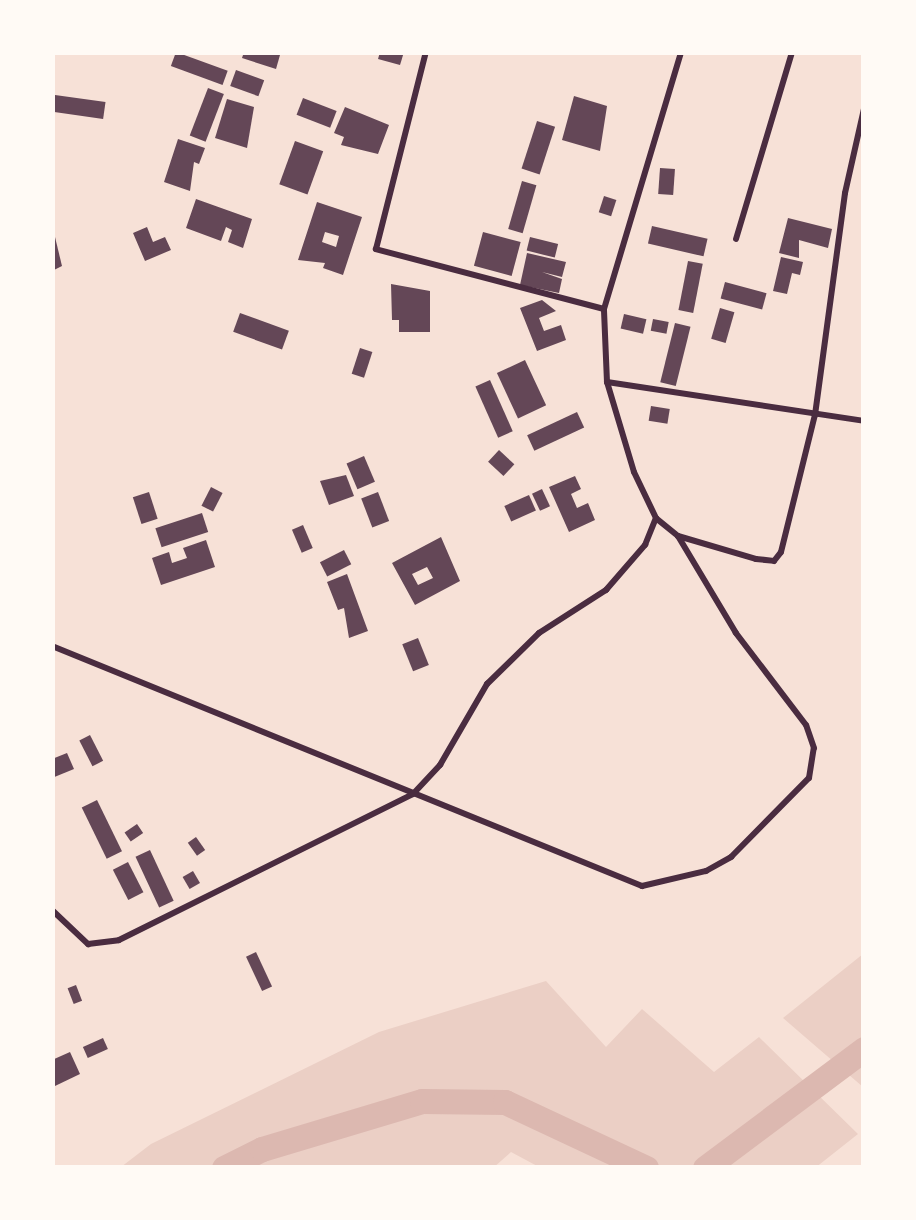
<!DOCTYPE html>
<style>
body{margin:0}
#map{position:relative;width:916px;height:1220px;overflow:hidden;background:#f7e1d7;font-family:Georgia,serif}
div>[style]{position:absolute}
.green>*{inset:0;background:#ebcfc5}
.river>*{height:25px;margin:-12.5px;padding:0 12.5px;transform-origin:12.5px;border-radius:12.5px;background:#dcb8b0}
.building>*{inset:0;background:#644757;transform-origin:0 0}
.minor>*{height:6px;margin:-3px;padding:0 3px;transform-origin:3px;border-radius:3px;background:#4a2c40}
span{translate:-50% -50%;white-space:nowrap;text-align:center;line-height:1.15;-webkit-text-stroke:10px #fffaf5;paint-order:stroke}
.frame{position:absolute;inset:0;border:55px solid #fffaf5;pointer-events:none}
</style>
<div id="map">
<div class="green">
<i style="clip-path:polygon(863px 954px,863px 953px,863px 1087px,783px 1018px)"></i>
<i style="clip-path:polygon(546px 981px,606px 1047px,642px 1009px,714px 1072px,759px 1037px,858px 1134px,815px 1168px,539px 1167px,511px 1152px,493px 1168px,121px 1167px,151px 1144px,379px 1032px)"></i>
</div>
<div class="river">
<i style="left:224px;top:1168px;width:42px;rotate:-26.6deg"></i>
<i style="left:262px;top:1149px;width:167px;rotate:-16.7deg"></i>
<i style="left:422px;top:1101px;width:83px;rotate:0.7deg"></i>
<i style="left:505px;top:1102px;width:156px;rotate:25.1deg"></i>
<i style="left:705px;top:1168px;width:199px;rotate:-36.8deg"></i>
</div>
<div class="building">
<i style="left:176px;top:52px;width:55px;height:15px;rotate:20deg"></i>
<i style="clip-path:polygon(244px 52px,272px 52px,280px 55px,276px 69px,242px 58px)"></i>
<i style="clip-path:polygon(380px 52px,404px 52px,400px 65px,378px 59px)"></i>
<i style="left:236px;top:70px;width:30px;height:17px;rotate:20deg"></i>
<i style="left:208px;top:88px;width:17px;height:51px;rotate:21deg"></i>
<i style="left:55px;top:95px;width:51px;height:17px;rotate:8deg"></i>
<i style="clip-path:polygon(574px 96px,607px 106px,600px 151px,562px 140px)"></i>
<i style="left:303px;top:98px;width:36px;height:18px;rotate:21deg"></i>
<i style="clip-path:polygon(227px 99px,254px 107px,247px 148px,215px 138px)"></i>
<i style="clip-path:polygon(345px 107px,389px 125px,378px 154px,341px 145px,344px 137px,334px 133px)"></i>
<i style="left:537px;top:121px;width:19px;height:50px;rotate:18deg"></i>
<i style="clip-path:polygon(178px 139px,205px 148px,199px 164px,194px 162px,190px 191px,164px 182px)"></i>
<i style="left:295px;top:141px;width:30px;height:46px;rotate:20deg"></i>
<i style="left:660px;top:168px;width:15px;height:26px;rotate:4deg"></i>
<i style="left:522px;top:181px;width:15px;height:50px;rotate:16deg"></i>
<i style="left:604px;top:196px;width:13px;height:17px;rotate:18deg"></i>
<i style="clip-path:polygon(196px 199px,252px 219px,243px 248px,228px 242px,232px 230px,226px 227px,221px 241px,186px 228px)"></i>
<i style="clip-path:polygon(evenodd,317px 202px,362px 217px,343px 275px,323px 268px,325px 263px,298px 260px,317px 202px,325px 232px,339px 236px,336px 247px,322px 242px,325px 232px)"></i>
<i style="clip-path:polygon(788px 218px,832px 229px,828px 248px,799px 240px,799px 258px,779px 253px)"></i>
<i style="left:652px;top:226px;width:57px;height:18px;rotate:13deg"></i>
<i style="clip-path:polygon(147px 227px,153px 242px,165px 237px,171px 250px,145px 261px,133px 233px)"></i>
<i style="left:483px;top:232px;width:39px;height:35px;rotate:15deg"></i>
<i style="clip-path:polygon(55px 237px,62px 266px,52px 271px,52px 239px)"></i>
<i style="left:530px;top:237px;width:29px;height:14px;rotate:14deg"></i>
<i style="clip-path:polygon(527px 253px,566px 262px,562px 277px,542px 272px,562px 279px,559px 293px,520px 285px)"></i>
<i style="clip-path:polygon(781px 257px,803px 262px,800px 275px,792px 273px,787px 294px,773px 291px)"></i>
<i style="left:688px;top:261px;width:15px;height:50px;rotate:11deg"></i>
<i style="left:725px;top:282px;width:43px;height:17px;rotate:15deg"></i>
<i style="clip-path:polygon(391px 284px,430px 291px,430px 332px,399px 332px,399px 320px,392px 320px)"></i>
<i style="clip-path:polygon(542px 300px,556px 311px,539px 318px,544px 331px,561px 325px,566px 340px,537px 351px,520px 308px)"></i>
<i style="left:720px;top:308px;width:15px;height:32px;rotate:16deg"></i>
<i style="left:240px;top:313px;width:52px;height:20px;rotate:20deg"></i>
<i style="left:624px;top:314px;width:23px;height:15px;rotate:13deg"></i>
<i style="left:653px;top:319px;width:16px;height:12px;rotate:11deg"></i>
<i style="left:675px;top:323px;width:16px;height:61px;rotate:14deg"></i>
<i style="left:360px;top:348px;width:13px;height:27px;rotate:18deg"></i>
<i style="left:525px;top:360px;width:50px;height:31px;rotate:65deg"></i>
<i style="left:490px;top:380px;width:56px;height:16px;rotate:66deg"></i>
<i style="left:651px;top:406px;width:19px;height:15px;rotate:9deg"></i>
<i style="left:577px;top:412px;width:17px;height:55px;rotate:65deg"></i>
<i style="left:499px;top:450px;width:21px;height:16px;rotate:43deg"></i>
<i style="left:364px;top:456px;width:28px;height:19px;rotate:67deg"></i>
<i style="clip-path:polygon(346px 475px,354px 496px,329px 505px,320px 481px)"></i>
<i style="clip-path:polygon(575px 476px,581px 489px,571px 494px,577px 508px,588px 503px,595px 520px,569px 532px,549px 487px)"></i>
<i style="left:211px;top:487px;width:13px;height:21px;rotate:27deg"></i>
<i style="left:542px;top:489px;width:19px;height:11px;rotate:65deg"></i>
<i style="left:149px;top:492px;width:28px;height:17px;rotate:72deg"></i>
<i style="left:378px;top:492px;width:31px;height:18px;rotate:69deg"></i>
<i style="left:529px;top:495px;width:17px;height:27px;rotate:66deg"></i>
<i style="left:202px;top:513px;width:20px;height:49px;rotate:72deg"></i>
<i style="left:303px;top:525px;width:25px;height:12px;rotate:67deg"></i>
<i style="clip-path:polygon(evenodd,441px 537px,460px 581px,415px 605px,392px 563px,441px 537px,427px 567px,433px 578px,418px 585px,412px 574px,427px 567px)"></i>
<i style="clip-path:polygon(206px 540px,215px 567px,161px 585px,152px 558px,169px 552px,172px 563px,187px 558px,183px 548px)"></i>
<i style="left:344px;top:550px;width:16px;height:27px;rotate:63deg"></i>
<i style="clip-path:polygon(347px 574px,368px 631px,349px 638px,344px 608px,338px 610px,327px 582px)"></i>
<i style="left:418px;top:638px;width:29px;height:17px;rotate:68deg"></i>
<i style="left:90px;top:735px;width:29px;height:12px;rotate:63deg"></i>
<i style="clip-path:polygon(67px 753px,74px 769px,52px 778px,52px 759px)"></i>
<i style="left:97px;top:800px;width:57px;height:17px;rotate:64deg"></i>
<i style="left:137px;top:824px;width:11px;height:15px;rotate:56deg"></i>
<i style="left:196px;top:837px;width:16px;height:10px;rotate:55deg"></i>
<i style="left:150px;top:850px;width:56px;height:16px;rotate:65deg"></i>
<i style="left:128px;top:862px;width:34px;height:17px;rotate:63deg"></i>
<i style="left:193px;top:871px;width:14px;height:12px;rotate:60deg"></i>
<i style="left:256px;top:952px;width:38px;height:11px;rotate:65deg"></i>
<i style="left:76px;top:985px;width:17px;height:9px;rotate:69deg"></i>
<i style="left:103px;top:1038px;width:12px;height:22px;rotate:66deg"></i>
<i style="clip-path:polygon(70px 1052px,80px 1074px,55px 1086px,52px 1060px)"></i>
</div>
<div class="minor">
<i style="left:736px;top:239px;width:195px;rotate:-73.3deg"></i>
<i style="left:604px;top:309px;width:268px;rotate:-73.3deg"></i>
<i style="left:607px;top:382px;width:260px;rotate:8.6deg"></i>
<i style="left:678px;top:536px;width:81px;rotate:16.4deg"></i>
<i style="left:756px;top:559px;width:18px;rotate:6deg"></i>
<i style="left:774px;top:561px;width:11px;rotate:-52deg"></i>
<i style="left:781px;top:552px;width:141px;rotate:-76.1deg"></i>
<i style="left:815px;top:415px;width:224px;rotate:-82.3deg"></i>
<i style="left:845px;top:193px;width:86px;rotate:-77.3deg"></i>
<i style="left:52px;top:646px;width:637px;rotate:22.14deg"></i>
<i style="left:642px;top:886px;width:66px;rotate:-13.2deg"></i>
<i style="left:706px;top:871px;width:29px;rotate:-29deg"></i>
<i style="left:731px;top:857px;width:111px;rotate:-45.4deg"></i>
<i style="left:809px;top:778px;width:30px;rotate:-81deg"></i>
<i style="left:814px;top:748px;width:24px;rotate:-109deg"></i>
<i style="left:806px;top:725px;width:116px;rotate:-127.3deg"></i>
<i style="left:736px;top:633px;width:113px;rotate:-120.9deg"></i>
<i style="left:678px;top:536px;width:28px;rotate:-141deg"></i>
<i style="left:52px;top:910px;width:50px;rotate:43.4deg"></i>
<i style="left:88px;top:944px;width:31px;rotate:-7deg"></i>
<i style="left:119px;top:940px;width:328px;rotate:-26.4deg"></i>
<i style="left:413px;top:794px;width:40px;rotate:-47deg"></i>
<i style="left:440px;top:765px;width:94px;rotate:-59.9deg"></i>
<i style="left:487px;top:684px;width:73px;rotate:-44.4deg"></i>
<i style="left:539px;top:633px;width:80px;rotate:-32.7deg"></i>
<i style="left:606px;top:590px;width:60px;rotate:-49.1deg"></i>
<i style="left:645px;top:545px;width:29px;rotate:-68deg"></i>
<i style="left:656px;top:518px;width:51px;rotate:-115.6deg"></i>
<i style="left:634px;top:472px;width:94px;rotate:-106.7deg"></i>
<i style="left:607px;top:382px;width:73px;rotate:-92.4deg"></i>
<i style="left:604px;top:309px;width:236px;rotate:-165.3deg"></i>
<i style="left:376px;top:249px;width:203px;rotate:-75.8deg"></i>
</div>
<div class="frame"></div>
</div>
